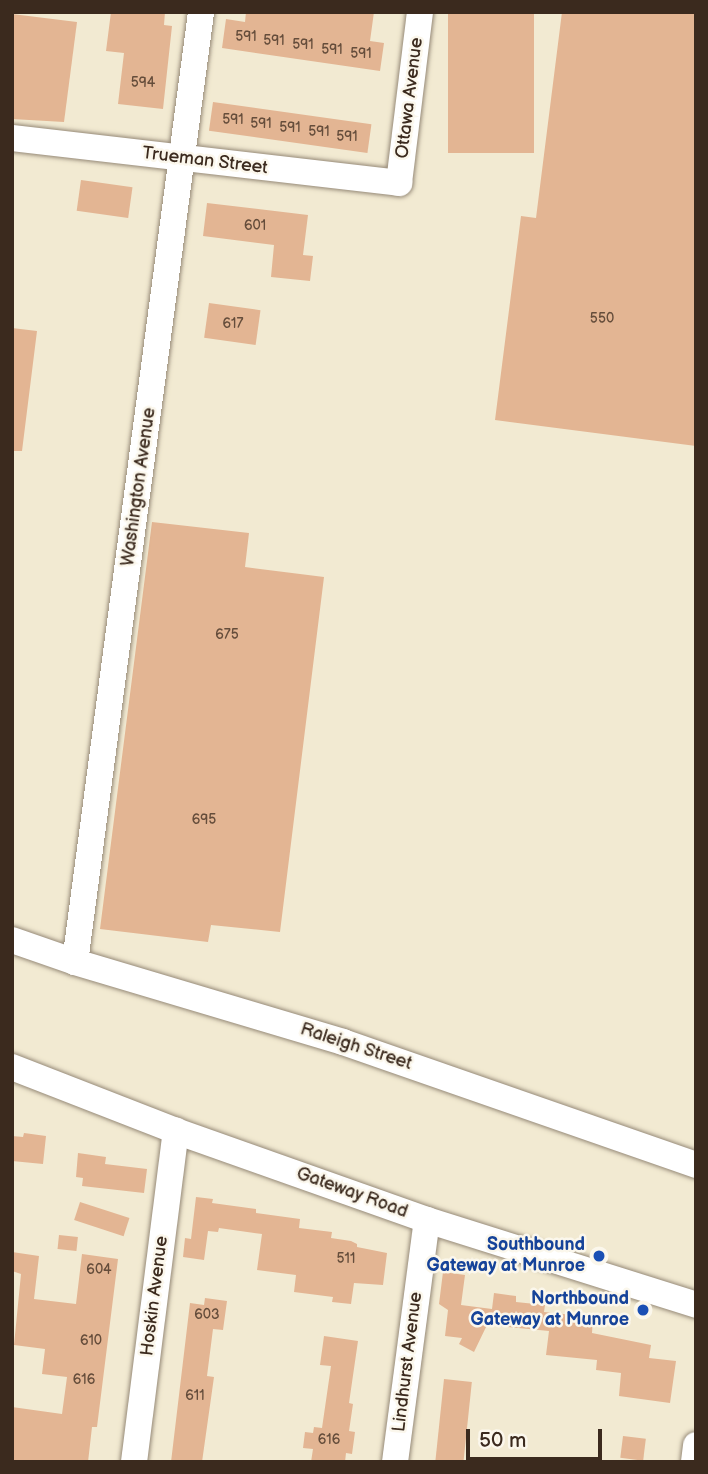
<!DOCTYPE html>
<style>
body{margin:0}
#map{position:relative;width:708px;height:1474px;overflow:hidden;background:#f2ead2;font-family:"Balsamiq Sans",sans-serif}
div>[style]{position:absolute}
.building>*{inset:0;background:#e3b593;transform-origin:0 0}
.roads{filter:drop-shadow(0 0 2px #968a78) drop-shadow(0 0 2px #968a78)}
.minor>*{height:26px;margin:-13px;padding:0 13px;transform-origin:13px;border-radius:13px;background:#fff}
.dots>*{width:19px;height:19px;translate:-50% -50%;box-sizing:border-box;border:4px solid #fbf7ec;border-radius:50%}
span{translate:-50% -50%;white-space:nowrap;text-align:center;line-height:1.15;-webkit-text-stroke:5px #fbf7ec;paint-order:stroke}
.number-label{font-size:14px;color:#654d3b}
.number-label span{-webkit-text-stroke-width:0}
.street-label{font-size:18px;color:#3b2a1e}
.transit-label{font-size:18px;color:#164399;font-weight:700}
.right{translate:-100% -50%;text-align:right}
.frame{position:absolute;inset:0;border:14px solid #3b2a1e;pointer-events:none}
.scale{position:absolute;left:466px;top:1429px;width:136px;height:32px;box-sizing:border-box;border:4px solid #3b2a1e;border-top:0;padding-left:9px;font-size:21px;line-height:24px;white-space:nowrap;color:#3b2a1e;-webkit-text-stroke:5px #fbf7ec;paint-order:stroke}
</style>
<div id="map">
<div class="building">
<i style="clip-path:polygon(111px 12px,165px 12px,164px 25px,172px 26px,163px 109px,118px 104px,124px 53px,106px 51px)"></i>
<i style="clip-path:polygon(246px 12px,374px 12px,370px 41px,384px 43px,380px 71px,222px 48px,226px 19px,245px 22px)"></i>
<i style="left:448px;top:12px;width:86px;height:141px"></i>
<i style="clip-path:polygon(562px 12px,696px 12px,696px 446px,495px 420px,521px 216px,536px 218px)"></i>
<i style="clip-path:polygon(12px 14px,77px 22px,64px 122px,12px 119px)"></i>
<i style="left:213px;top:102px;width:160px;height:29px;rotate:8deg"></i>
<i style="left:81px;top:180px;width:52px;height:31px;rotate:8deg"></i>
<i style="clip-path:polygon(207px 203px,308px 215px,303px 255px,313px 256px,310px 281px,271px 277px,274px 245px,203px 236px)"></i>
<i style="left:209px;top:303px;width:52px;height:35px;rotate:8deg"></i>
<i style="clip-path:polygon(12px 328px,37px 331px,22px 451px,12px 451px)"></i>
<i style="clip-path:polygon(152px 522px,249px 533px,245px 567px,324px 577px,280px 932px,211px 925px,208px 942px,100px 929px)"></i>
<i style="clip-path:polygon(24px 1133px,46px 1136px,43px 1164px,12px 1161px,12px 1136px,23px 1137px)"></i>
<i style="clip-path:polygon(78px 1153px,106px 1157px,105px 1164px,147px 1169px,144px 1193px,82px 1186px,83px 1178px,76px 1177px)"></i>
<i style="clip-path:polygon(196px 1197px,213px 1199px,212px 1203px,256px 1209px,256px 1213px,300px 1219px,299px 1228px,332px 1232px,331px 1238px,351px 1241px,357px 1244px,357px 1247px,387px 1253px,383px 1285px,354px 1283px,351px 1304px,332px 1302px,333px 1297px,294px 1292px,296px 1275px,257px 1270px,262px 1234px,219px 1228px,218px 1232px,208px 1231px,204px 1260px,183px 1257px,185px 1238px,191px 1239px)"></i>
<i style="left:80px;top:1202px;width:52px;height:19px;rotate:18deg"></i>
<i style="left:59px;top:1235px;width:19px;height:14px;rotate:6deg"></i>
<i style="clip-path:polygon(12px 1252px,39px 1256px,34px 1299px,76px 1304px,82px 1254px,118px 1259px,97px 1427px,92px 1427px,88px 1462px,12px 1462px,12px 1407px,62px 1414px,67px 1377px,42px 1374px,45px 1349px,14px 1345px,21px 1274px,12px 1271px)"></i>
<i style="clip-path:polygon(443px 1272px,465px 1275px,461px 1305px,492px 1309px,494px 1293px,516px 1296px,516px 1302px,545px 1305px,544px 1312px,593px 1317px,592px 1333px,651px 1345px,649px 1358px,676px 1361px,670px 1403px,619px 1396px,621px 1373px,596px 1370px,597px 1360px,546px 1355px,549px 1331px,487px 1325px,474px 1352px,459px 1344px,462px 1338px,445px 1336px,448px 1310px,439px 1304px)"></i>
<i style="clip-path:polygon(205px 1298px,227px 1301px,223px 1330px,213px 1329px,207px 1376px,214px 1377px,202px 1462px,171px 1462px,190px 1303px,204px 1305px)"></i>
<i style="clip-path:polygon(324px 1336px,358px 1341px,349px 1403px,353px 1404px,349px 1431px,355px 1432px,352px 1454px,346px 1453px,345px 1462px,311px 1462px,313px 1449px,303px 1448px,305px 1432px,313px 1433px,314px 1427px,322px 1428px,331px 1366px,320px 1365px)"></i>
<i style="left:444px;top:1379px;width:28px;height:84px;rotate:6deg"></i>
<i style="left:623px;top:1436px;width:23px;height:22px;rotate:7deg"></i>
</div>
<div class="roads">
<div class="minor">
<i style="left:12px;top:138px;width:390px;rotate:6.6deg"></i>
<i style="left:399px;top:183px;width:172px;rotate:-83deg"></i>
<i style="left:12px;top:940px;width:67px;rotate:19.2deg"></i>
<i style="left:75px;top:962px;width:280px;rotate:16.6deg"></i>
<i style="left:343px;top:1042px;width:374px;rotate:19.2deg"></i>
<i style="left:75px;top:962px;width:958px;rotate:-82.44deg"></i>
<i style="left:12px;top:1067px;width:176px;rotate:21.3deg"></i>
<i style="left:176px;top:1131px;width:266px;rotate:19.5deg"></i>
<i style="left:427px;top:1220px;width:282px;rotate:17.5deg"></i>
<i style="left:134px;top:1462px;width:334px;rotate:-82.8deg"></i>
<i style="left:395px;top:1462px;width:244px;rotate:-82.5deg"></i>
<i style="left:694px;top:1462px;width:17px;rotate:-83deg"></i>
</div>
</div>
<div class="dots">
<i style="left:599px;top:1256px;background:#1a4fb4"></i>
<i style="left:643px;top:1310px;background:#1a4fb4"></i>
</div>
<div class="number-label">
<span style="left:246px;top:37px">591</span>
<span style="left:274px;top:41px">591</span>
<span style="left:303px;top:45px">591</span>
<span style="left:332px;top:50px">591</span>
<span style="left:361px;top:54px">591</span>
<span style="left:143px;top:83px">594</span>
<span style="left:233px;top:120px">591</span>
<span style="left:261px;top:124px">591</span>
<span style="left:290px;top:128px">591</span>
<span style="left:319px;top:132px">591</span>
<span style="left:347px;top:137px">591</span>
<span style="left:255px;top:226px">601</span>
<span style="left:602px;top:319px">550</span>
<span style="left:233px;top:324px">617</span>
<span style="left:227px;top:635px">675</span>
<span style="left:204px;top:820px">695</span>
<span style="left:346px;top:1259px">511</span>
<span style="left:99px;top:1270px">604</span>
<span style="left:207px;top:1315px">603</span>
<span style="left:91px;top:1341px">610</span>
<span style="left:84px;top:1380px">616</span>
<span style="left:195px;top:1396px">611</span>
<span style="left:329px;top:1440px">616</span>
</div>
<div class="street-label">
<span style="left:410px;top:98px;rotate:-83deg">Ottawa Avenue</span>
<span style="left:205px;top:161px;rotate:7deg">Trueman Street</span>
<span style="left:139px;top:487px;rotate:-82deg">Washington Avenue</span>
<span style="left:356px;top:1047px;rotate:18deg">Raleigh Street</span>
<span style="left:352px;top:1193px;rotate:20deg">Gateway Road</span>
<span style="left:155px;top:1296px;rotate:-83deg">Hoskin Avenue</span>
<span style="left:408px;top:1362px;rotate:-83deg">Lindhurst Avenue</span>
</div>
<div class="transit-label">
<span class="right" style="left:585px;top:1256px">Southbound<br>Gateway at Munroe</span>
<span class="right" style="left:629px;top:1310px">Northbound<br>Gateway at Munroe</span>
</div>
<div class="frame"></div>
<div class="scale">50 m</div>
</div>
